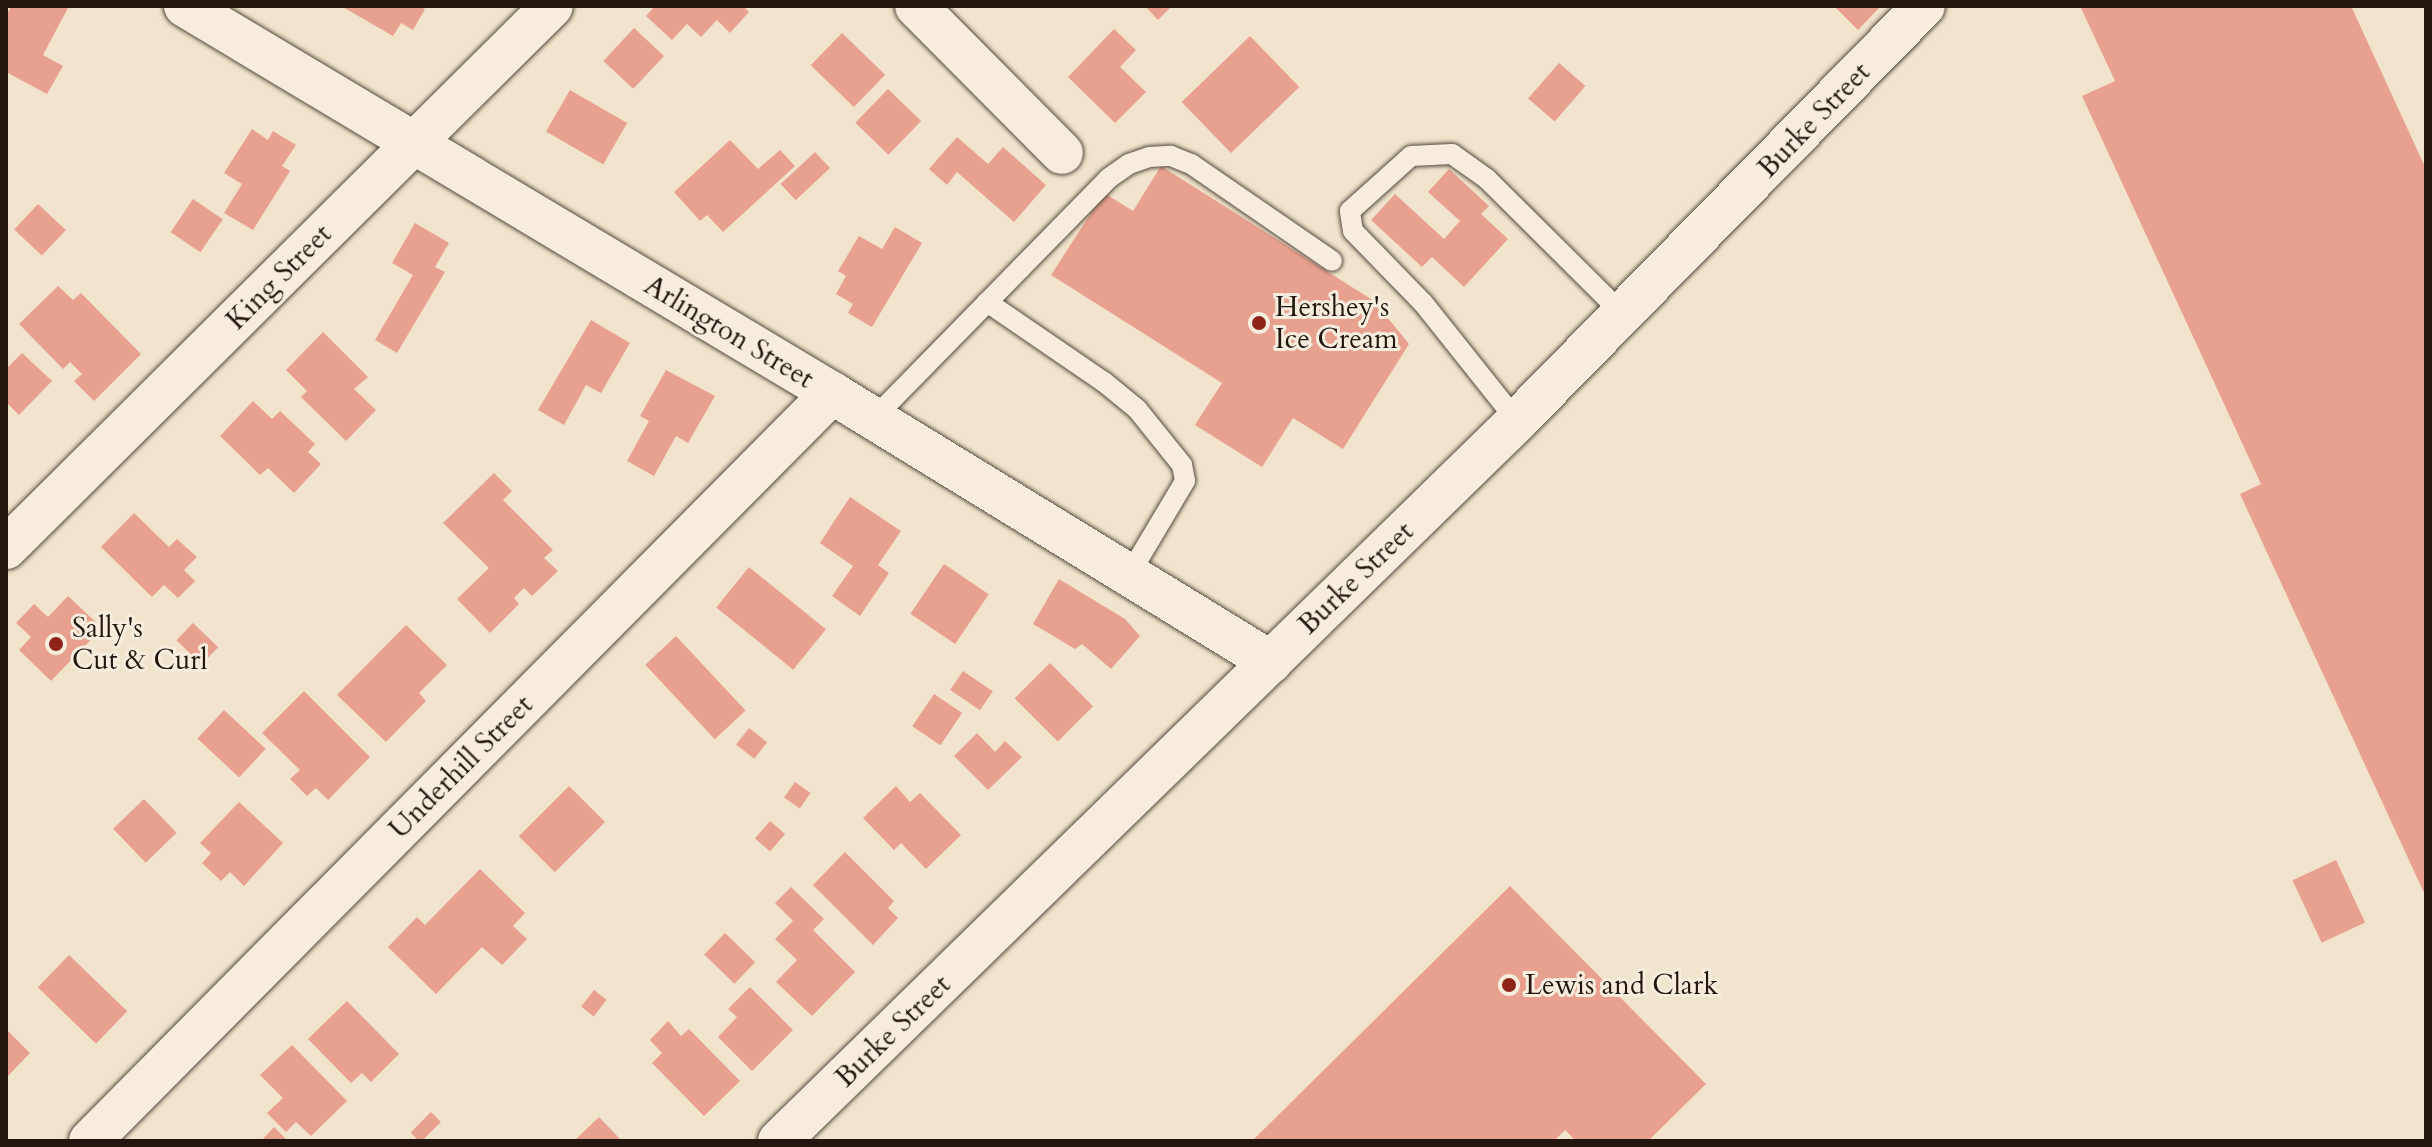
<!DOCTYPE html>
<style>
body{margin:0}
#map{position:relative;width:2432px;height:1147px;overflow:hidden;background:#f2e4cc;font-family:Cardo,serif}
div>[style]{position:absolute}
.building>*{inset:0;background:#e8a18e;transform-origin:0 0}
.roads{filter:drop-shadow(0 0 2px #564a3e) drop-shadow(0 0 2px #564a3e)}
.lane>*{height:20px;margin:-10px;padding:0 10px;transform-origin:10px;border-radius:10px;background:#f7edde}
.street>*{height:42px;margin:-21px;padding:0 21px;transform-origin:21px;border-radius:21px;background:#f7edde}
.dots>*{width:22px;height:22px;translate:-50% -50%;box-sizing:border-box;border:4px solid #f7edde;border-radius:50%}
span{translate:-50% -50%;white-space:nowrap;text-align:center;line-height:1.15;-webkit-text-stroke:6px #f7edde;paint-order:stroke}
.street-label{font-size:28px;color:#22160f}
.poi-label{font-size:28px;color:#22160f}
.left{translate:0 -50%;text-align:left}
.frame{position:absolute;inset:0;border:8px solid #22160f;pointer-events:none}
</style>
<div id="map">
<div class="building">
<i style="clip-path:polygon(11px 6px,69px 6px,43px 55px,63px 66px,47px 94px,6px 72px,6px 16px)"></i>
<i style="clip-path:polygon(341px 6px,419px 6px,425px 9px,413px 30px,401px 23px,393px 36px)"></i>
<i style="clip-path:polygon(655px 6px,743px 6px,749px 12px,730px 33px,717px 20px,701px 37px,687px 24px,672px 40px,646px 16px)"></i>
<i style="clip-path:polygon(1145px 6px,1172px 6px,1158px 20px)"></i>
<i style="clip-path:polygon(1834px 6px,1881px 6px,1858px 30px)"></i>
<i style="clip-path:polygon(2080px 6px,2351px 6px,2426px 169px,2426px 897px,2240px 494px,2261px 484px,2082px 96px,2115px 81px)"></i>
<i style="left:634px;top:28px;width:41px;height:45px;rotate:43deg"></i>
<i style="clip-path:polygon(1114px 29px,1136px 50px,1120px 67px,1146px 92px,1115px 123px,1068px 77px)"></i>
<i style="left:842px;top:33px;width:60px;height:45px;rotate:44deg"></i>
<i style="left:1250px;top:36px;width:71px;height:95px;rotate:46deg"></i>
<i style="left:1559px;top:63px;width:35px;height:47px;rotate:41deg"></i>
<i style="left:888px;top:89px;width:46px;height:47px;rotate:44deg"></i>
<i style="left:570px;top:90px;width:66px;height:48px;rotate:30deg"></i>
<i style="clip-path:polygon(252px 129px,268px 140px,273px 131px,296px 145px,282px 166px,290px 171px,253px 230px,224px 213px,242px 184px,224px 173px)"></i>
<i style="clip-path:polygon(957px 137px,988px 164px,1003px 147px,1046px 185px,1014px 222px,957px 172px,947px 185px,929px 169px)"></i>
<i style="clip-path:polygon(730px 140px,758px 169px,780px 150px,795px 166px,723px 232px,707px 215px,700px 221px,674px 192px)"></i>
<i style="left:815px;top:152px;width:22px;height:47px;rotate:47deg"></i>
<i style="clip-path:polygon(1161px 166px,1374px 301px,1409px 344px,1343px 449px,1293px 418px,1262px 467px,1195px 425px,1222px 383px,1051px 275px,1104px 193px,1133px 211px)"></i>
<i style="clip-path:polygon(1449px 169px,1489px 206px,1481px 214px,1508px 239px,1464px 287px,1432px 257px,1422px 267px,1371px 220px,1395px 194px,1444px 239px,1460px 221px,1428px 192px)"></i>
<i style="left:193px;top:199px;width:36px;height:40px;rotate:34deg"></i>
<i style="left:38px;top:204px;width:38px;height:35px;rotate:43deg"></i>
<i style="clip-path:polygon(415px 223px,449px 243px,435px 267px,445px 272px,397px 353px,375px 340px,413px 275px,392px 263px)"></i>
<i style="clip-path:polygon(895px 227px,922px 243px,872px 327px,848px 313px,853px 304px,836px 294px,846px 276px,838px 271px,859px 236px,882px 249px)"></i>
<i style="clip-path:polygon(58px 286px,73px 300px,81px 293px,141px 354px,94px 401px,74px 381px,82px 374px,70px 362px,63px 369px,19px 324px)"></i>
<i style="clip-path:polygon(591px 320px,630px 343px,601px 393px,586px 385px,564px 425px,538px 410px)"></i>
<i style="clip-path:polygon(323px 332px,368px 377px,354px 389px,376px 410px,346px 441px,301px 397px,307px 391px,286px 370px)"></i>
<i style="clip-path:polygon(22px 353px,52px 381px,19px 415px,6px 402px,6px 369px)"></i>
<i style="clip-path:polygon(666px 370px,715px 396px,688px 443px,676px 436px,654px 476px,627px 461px,649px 421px,640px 416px)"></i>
<i style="clip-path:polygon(253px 401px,272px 419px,280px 411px,315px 444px,308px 452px,321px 464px,294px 493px,268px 468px,260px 475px,220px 436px)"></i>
<i style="clip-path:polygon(494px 473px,512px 491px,503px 500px,553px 550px,544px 558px,558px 571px,532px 596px,524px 588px,514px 598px,519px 604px,490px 633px,457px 599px,489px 568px,443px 523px)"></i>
<i style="clip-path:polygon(850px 497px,901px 531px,878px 565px,889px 573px,860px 616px,832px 596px,853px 566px,820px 543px)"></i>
<i style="clip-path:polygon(134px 513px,169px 547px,177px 539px,197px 557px,184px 570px,195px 581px,178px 598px,164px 585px,152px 597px,101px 547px)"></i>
<i style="left:944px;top:564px;width:54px;height:60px;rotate:34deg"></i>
<i style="left:749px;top:567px;width:99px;height:52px;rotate:39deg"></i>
<i style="clip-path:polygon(1059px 579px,1125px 619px,1140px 636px,1111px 669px,1082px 644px,1075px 649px,1033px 624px)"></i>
<i style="clip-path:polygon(68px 596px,102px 628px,51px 681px,19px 650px,31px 637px,16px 623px,34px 604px,48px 617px)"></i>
<i style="left:193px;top:623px;width:35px;height:24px;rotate:44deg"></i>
<i style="clip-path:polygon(406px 625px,447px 665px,419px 693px,426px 701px,386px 742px,337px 695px)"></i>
<i style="left:676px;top:636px;width:102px;height:42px;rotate:47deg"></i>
<i style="left:1050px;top:663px;width:61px;height:50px;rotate:45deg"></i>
<i style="left:963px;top:671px;width:36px;height:23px;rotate:34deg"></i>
<i style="clip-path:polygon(304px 691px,370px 757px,328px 800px,316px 788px,307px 796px,290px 779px,300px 770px,262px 733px)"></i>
<i style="left:934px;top:694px;width:34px;height:39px;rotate:34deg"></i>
<i style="left:224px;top:710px;width:57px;height:39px;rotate:43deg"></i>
<i style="left:749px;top:728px;width:23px;height:21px;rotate:38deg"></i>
<i style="clip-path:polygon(977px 733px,995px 752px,1005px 741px,1022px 757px,988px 790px,954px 756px)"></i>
<i style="left:795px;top:782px;width:19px;height:19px;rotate:35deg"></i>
<i style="left:569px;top:786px;width:51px;height:71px;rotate:45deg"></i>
<i style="clip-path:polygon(896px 786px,910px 802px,920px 793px,961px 835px,926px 869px,901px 843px,894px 850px,863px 818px)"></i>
<i style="left:144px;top:799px;width:47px;height:43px;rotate:46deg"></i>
<i style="clip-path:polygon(239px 802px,283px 843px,244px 886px,230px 872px,221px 881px,202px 863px,211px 853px,200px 843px)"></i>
<i style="left:770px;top:821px;width:20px;height:23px;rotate:41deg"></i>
<i style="clip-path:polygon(845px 852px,894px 901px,888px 908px,898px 918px,873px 945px,813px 885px)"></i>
<i style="left:2336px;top:860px;width:69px;height:48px;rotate:65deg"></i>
<i style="clip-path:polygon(480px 869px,525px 913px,513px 926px,527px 939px,502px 965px,482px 947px,436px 994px,388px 947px,417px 917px,425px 925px)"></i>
<i style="clip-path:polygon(1510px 886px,1706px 1084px,1648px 1141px,1576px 1141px,1565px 1130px,1554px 1141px,1252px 1141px)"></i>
<i style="clip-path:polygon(791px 887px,824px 919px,813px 930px,855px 972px,812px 1016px,776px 982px,797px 960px,775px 939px,793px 921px,775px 903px)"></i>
<i style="left:725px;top:933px;width:42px;height:30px;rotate:44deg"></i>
<i style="left:69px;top:955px;width:81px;height:45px;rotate:44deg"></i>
<i style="clip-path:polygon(750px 987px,793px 1030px,752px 1071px,718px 1037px,737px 1017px,728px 1009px)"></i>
<i style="left:594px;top:990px;width:16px;height:21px;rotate:38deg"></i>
<i style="clip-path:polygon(347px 1001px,399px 1054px,371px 1082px,362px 1073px,351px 1083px,308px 1039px)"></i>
<i style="clip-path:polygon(668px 1021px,681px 1036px,689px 1029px,740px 1081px,704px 1116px,652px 1063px,662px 1053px,650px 1040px)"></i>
<i style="clip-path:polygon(6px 1029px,30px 1053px,6px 1078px)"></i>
<i style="clip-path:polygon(292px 1045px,347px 1101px,311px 1136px,296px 1122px,286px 1132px,267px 1113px,283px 1098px,260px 1075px)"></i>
<i style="left:431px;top:1112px;width:14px;height:29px;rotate:45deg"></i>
<i style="clip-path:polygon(599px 1117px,622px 1141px,574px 1141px)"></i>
<i style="clip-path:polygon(274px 1127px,288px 1141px,261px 1141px)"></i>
</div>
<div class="roads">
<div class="lane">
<i style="left:987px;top:302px;width:142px;rotate:34.4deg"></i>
<i style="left:1104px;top:382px;width:43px;rotate:39.3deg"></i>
<i style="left:1137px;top:409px;width:72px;rotate:51.2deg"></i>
<i style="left:1182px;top:465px;width:16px;rotate:79deg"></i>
<i style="left:1185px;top:481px;width:109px;rotate:120.8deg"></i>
<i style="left:873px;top:419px;width:337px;rotate:-45.6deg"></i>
<i style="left:1109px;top:178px;width:24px;rotate:-35deg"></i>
<i style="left:1129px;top:164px;width:21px;rotate:-19deg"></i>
<i style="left:1149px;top:157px;width:22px;rotate:-3deg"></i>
<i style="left:1171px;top:156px;width:22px;rotate:22deg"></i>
<i style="left:1191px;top:164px;width:171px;rotate:34.5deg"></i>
<i style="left:1517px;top:421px;width:151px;rotate:-128.5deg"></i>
<i style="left:1423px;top:303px;width:100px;rotate:-134.2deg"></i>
<i style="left:1353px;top:231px;width:20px;rotate:-99deg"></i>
<i style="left:1350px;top:211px;width:82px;rotate:-42deg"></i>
<i style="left:1411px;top:156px;width:41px;rotate:-2.8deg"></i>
<i style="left:1452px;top:154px;width:43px;rotate:35.5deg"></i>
<i style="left:1487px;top:179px;width:192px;rotate:44.8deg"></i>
</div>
<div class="street">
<i style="left:185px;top:6px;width:754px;rotate:30.89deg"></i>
<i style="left:832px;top:393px;width:515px;rotate:31.5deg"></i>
<i style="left:916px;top:6px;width:207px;rotate:45.2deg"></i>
<i style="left:6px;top:548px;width:769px;rotate:-44.79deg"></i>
<i style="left:90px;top:1141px;width:1054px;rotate:-45.23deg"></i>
<i style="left:779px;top:1141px;width:1031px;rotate:-44.29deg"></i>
<i style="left:1517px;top:421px;width:581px;rotate:-45.56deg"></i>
</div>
</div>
<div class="dots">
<i style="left:1259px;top:323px;background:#8f2418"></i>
<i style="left:56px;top:644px;background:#8f2418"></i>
<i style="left:1509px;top:985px;background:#8f2418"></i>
</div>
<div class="street-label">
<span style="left:1814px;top:120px;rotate:-46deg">Burke Street</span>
<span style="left:279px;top:277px;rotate:-45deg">King Street</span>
<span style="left:729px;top:332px;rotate:31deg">Arlington Street</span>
<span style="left:1356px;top:578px;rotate:-44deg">Burke Street</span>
<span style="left:461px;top:767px;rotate:-45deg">Underhill Street</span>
<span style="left:893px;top:1031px;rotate:-44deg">Burke Street</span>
</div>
<div class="poi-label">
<span class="left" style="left:1275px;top:323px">Hershey's<br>Ice Cream</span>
<span class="left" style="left:72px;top:644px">Sally's<br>Cut &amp; Curl</span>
<span class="left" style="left:1525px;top:985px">Lewis and Clark</span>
</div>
<div class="frame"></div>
</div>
